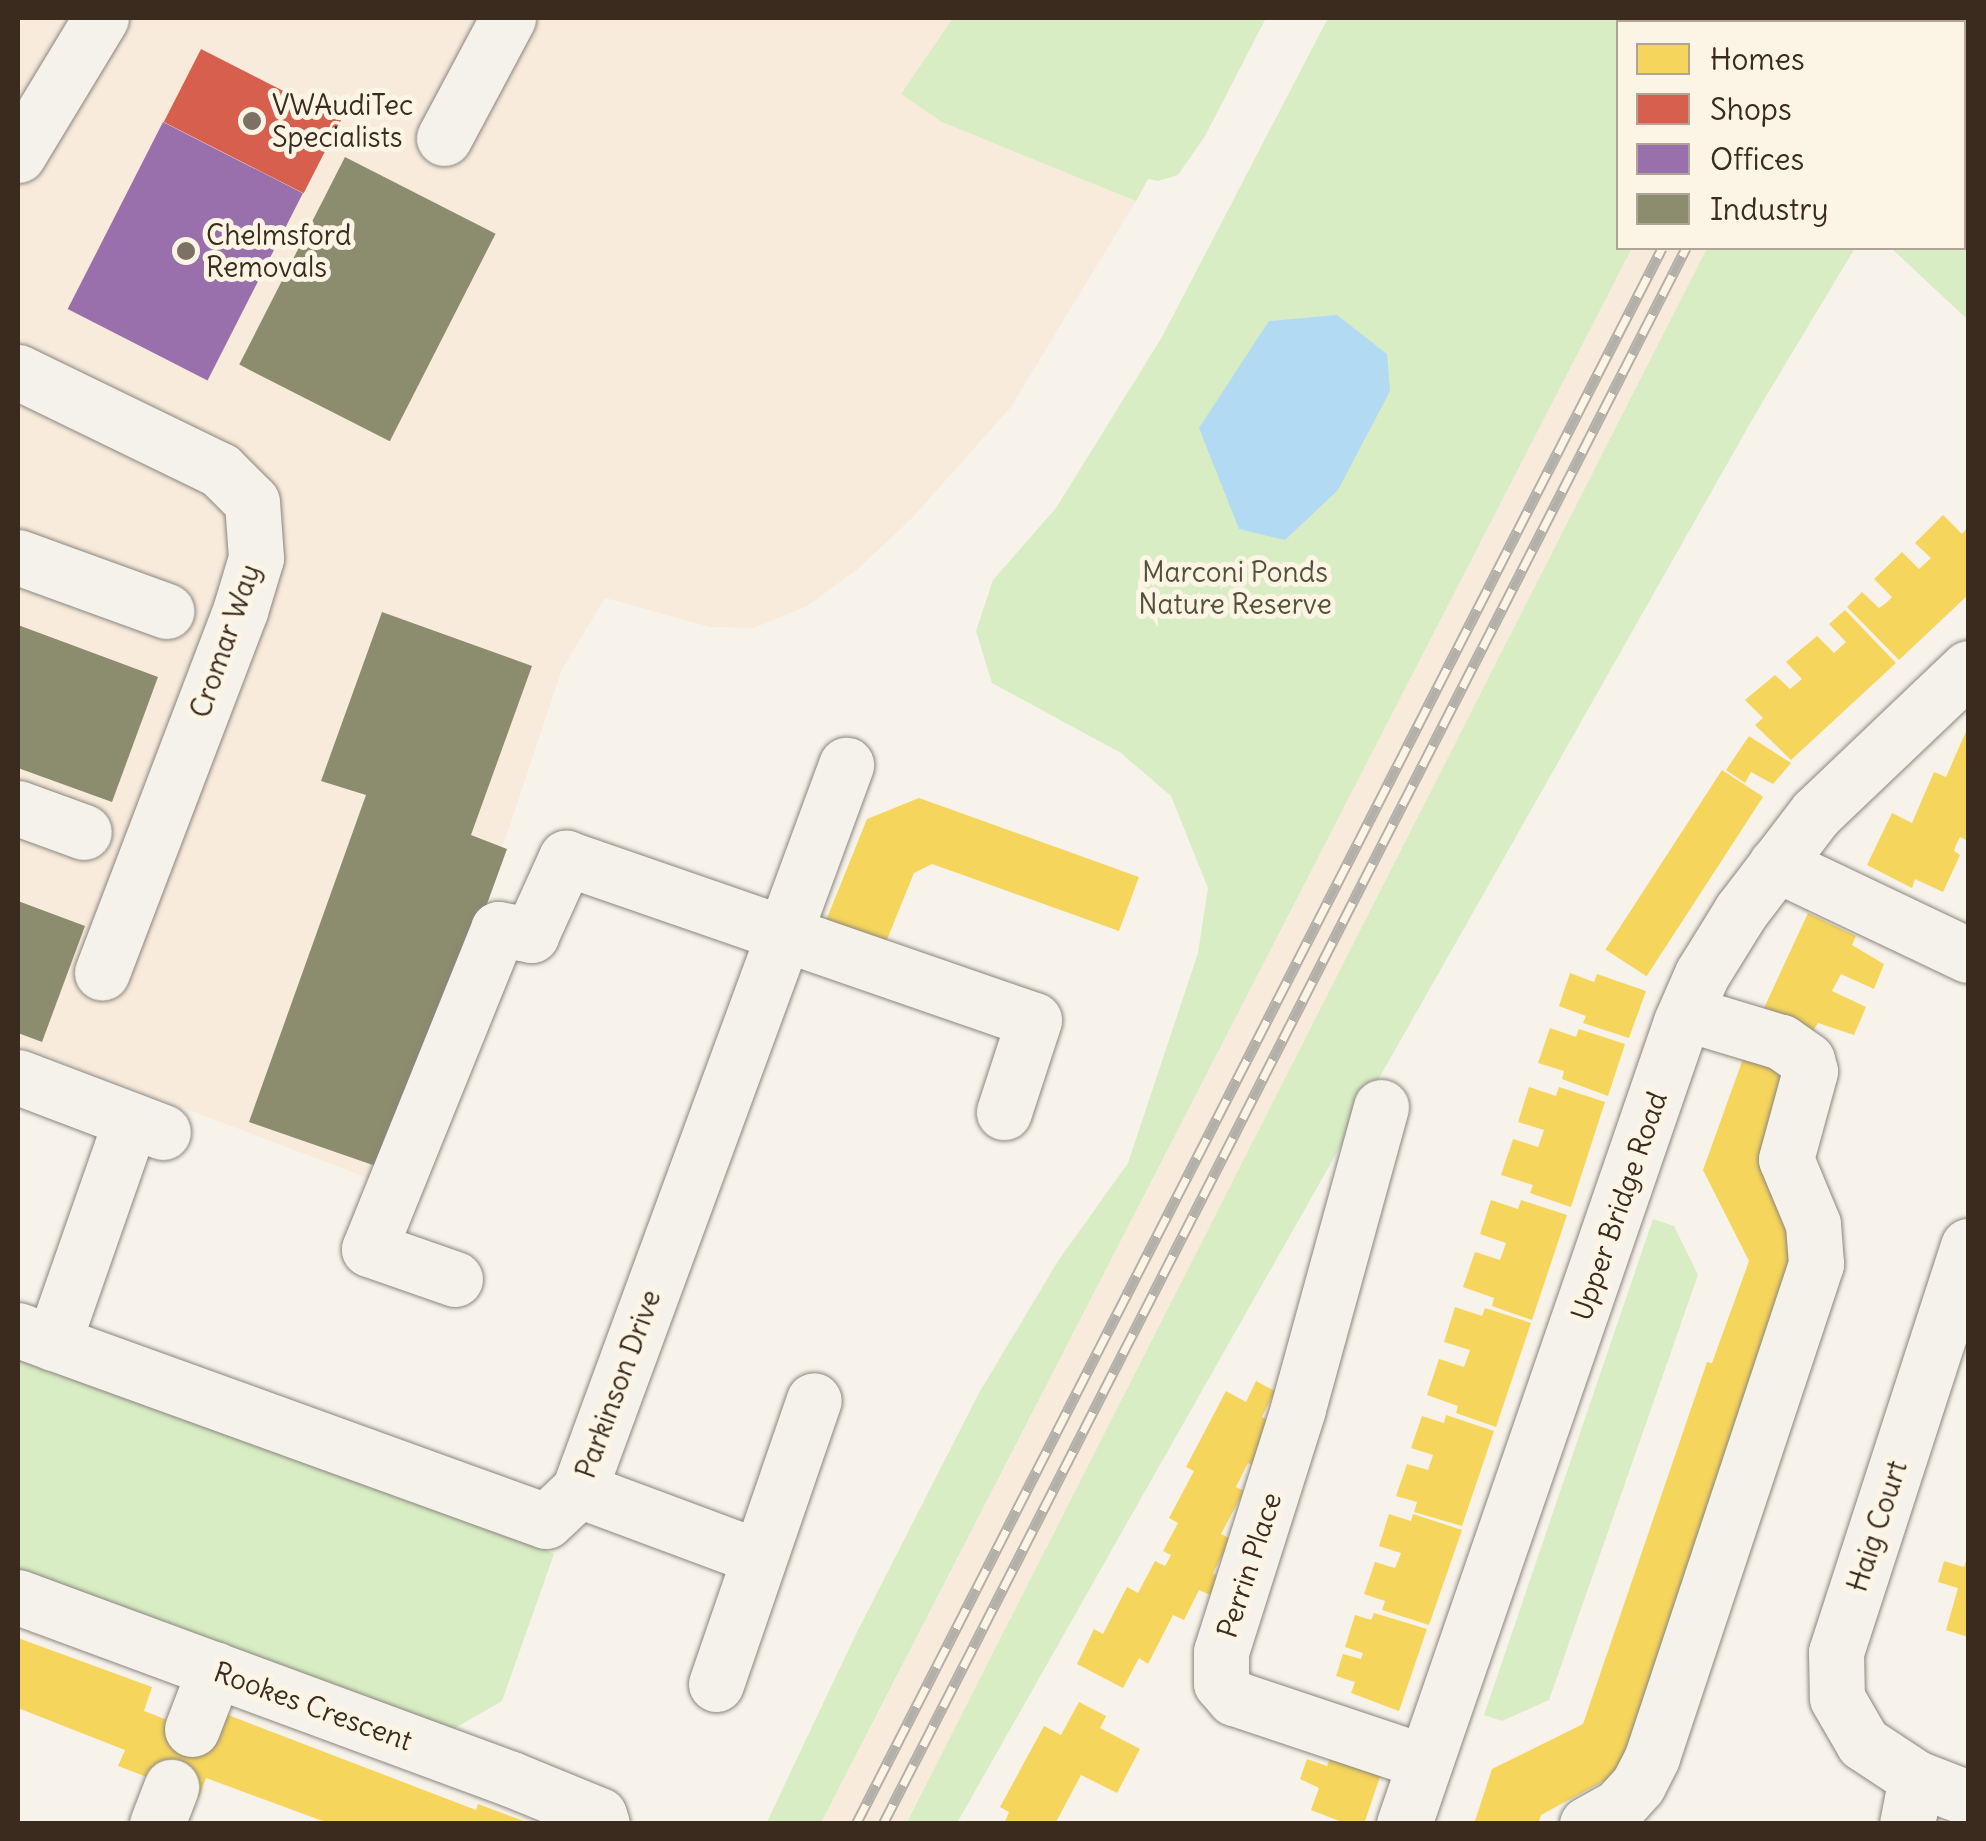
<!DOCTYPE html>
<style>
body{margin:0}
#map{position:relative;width:1986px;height:1841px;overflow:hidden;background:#f7f3ea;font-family:Delius,sans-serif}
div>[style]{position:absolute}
.built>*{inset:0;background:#f8ebdc}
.green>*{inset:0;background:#d8edc4}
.water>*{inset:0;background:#b2daf2}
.homes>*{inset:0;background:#f6d55c;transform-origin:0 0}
.shops>*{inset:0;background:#d6604d;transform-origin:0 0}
.offices>*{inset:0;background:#9970ab;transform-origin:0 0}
.industry>*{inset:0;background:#8c8c6e;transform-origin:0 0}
.roads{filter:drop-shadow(0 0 2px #8b867f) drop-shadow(0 0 2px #8b867f)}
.minor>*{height:55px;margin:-27.5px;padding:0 27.5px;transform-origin:27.5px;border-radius:27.5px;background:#f5f2ec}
.rail>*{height:11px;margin-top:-5.5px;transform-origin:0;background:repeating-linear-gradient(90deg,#fcf5e5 0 22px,#b3afa9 0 44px);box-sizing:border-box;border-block:2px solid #b3afa9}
.dots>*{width:28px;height:28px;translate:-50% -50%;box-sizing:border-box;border:5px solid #fcf5e5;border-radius:50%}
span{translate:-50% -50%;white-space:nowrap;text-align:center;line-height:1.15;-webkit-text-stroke:10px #fcf5e5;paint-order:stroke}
.poi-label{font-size:28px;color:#3b2a1e}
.left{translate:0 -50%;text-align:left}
.park-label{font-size:28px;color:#555039}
.street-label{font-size:28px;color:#3b2a1e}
.frame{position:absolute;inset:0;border:20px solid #3b2a1e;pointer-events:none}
.legend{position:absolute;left:1616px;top:20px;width:350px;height:230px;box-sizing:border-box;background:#fcf5e5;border:2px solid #afa495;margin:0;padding:12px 18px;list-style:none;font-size:30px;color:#3b2a1e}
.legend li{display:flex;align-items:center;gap:20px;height:50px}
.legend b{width:50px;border:2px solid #afa495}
</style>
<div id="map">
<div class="built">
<i style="clip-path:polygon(18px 18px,1236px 18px,1136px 201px,1011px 407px,914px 516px,858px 569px,807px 606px,754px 628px,710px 627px,605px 598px,562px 669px,389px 1186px,18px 1045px)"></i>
<i style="clip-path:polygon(1632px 248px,1707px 248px,1113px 1422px,906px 1823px,821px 1824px)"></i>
</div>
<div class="green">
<i style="clip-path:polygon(953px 18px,1266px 18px,1205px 136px,1178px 175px,1158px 181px,1148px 179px,1136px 201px,942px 122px,901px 94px)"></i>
<i style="clip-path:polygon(1328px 18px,1752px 18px,1749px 22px,1618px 22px,1618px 248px,1632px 248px,821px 1823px,766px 1824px,856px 1634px,979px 1393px,1058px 1261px,1128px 1163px,1198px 953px,1208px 888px,1171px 796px,1121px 753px,992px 683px,976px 631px,993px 580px,1056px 508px,1162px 337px)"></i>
<i style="clip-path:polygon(1826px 18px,1968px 18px,1968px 320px,1891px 248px,1964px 248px,1964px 22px,1824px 22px)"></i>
<i style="clip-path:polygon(1707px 248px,1855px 248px,1756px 413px,957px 1823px,906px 1824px)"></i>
<i style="clip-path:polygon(1653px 1219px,1674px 1226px,1698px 1275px,1549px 1700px,1502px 1721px,1484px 1715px)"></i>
<i style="clip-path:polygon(18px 1347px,478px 1517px,554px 1554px,502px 1701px,450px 1731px,18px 1574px)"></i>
</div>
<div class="water">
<i style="clip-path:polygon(1337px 315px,1387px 354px,1390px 391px,1338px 490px,1285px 540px,1239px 529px,1199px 428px,1269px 321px)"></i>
</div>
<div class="homes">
<i style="clip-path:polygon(1943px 515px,1962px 534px,1968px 527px,1968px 595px,1899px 660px,1847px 607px,1862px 592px,1879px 608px,1886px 603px,1892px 597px,1874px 579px,1902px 552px,1919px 569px,1931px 558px,1915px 543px)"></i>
<i style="clip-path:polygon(1845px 610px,1896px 663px,1791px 760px,1755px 725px,1763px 718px,1745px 700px,1775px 675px,1790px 689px,1802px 679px,1786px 662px,1817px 636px,1834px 653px,1846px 642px,1829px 624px)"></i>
<i style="clip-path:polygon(1968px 727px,1968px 841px,1960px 837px,1956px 845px,1954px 851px,1960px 855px,1943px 892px,1915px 879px,1912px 888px,1867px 865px,1892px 813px,1912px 823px,1934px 772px,1946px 777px)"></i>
<i style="clip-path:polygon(1749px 736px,1791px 763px,1773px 784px,1751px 772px,1745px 783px,1726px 770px)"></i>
<i style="left:1722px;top:770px;width:49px;height:214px;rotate:33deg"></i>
<i style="clip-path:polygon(919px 798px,1139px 877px,1119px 931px,932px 864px,914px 873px,884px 947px,825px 923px,867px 819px)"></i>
<i style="clip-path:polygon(1808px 913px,1856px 936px,1852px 945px,1884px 964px,1874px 989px,1841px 974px,1832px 991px,1866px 1007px,1854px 1035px,1818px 1023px,1813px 1031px,1764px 1008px)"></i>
<i style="clip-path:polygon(1570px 973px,1594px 982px,1597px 974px,1646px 991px,1629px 1038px,1583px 1023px,1586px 1016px,1559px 1006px)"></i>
<i style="clip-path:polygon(1550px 1028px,1576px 1037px,1579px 1029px,1625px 1044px,1608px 1096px,1562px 1079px,1564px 1071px,1538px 1063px)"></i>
<i style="clip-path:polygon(1749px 1042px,1807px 1060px,1811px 1256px,1633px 1765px,1541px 1815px,1538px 1824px,1474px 1824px,1492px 1769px,1583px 1724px,1707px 1362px,1712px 1363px,1749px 1261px,1703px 1170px)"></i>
<i style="clip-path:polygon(1529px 1087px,1556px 1096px,1559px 1087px,1605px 1102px,1571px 1207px,1530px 1193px,1533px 1185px,1501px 1175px,1513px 1139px,1538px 1147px,1544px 1130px,1518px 1122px)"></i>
<i style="clip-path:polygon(1491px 1200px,1518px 1209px,1521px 1200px,1567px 1215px,1532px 1320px,1492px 1306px,1494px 1298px,1463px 1287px,1475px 1252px,1500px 1260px,1506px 1243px,1480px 1234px)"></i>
<i style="clip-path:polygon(1455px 1307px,1482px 1316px,1485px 1308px,1531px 1323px,1496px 1427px,1456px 1413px,1458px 1406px,1427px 1395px,1439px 1359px,1464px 1367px,1470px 1350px,1444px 1342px)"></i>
<i style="clip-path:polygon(1256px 1381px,1275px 1391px,1262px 1417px,1282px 1427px,1259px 1470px,1248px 1463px,1236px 1487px,1244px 1491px,1221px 1534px,1231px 1539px,1213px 1573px,1219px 1577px,1210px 1595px,1199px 1590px,1184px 1620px,1173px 1615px,1148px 1664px,1139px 1658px,1123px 1688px,1077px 1664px,1094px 1629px,1103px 1634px,1127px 1587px,1138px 1593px,1155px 1561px,1165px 1566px,1171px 1555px,1163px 1551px,1178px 1523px,1169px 1518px,1194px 1471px,1186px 1467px,1226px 1391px,1246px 1402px)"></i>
<i style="clip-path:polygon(1446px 1415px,1494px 1431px,1462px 1526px,1414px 1512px,1417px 1502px,1396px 1496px,1407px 1464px,1428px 1470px,1433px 1455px,1411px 1448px,1422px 1416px,1444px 1423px)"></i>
<i style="clip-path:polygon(1389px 1514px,1411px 1521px,1413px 1514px,1462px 1530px,1429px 1625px,1382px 1610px,1385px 1601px,1364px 1594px,1375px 1562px,1395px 1568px,1401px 1553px,1379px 1546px)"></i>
<i style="clip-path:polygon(1968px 1555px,1968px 1637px,1946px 1630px,1958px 1588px,1938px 1582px,1944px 1561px,1964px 1567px)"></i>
<i style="clip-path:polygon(1374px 1613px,1427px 1629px,1399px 1711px,1351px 1693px,1355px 1682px,1336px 1676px,1343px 1654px,1361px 1659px,1363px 1653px,1345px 1647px,1355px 1615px,1371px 1620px)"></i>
<i style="clip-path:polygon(18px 1638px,152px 1687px,144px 1711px,214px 1738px,223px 1713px,476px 1810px,478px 1804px,529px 1823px,331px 1824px,206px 1778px,199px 1797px,118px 1766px,125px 1750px,18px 1708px)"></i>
<i style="clip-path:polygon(1079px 1702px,1106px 1716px,1100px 1728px,1140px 1749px,1117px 1793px,1081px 1775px,1055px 1824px,1004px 1824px,1009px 1812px,1000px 1807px,1044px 1726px,1061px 1735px)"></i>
<i style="clip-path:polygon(1336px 1742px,1386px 1759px,1364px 1824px,1347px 1824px,1311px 1810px,1319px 1788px,1300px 1779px,1307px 1759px,1327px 1766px)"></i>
</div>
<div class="shops">
<i style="left:201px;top:49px;width:157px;height:82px;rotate:27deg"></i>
</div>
<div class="offices">
<i style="left:163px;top:122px;width:157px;height:210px;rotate:27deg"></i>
</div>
<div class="industry">
<i style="left:345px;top:157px;width:169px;height:233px;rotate:27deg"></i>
<i style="clip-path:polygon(382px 612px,532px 666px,471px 835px,507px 849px,390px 1171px,249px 1122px,366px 795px,321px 781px)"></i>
<i style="clip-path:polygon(18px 625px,158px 677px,112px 802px,18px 768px)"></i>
<i style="clip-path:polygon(18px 901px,85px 926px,42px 1042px,18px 1033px)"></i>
</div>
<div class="roads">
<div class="minor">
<i style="left:444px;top:138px;width:136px;rotate:-61.9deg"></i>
<i style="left:18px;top:155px;width:160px;rotate:-58.8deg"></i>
<i style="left:18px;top:372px;width:225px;rotate:25.9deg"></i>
<i style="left:220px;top:470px;width:45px;rotate:45deg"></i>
<i style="left:252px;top:502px;width:56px;rotate:85.9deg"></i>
<i style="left:256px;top:558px;width:55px;rotate:106.8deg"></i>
<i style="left:240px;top:611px;width:387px;rotate:110.9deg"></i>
<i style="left:18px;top:557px;width:158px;rotate:20deg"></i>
<i style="left:18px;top:808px;width:70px;rotate:20deg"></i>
<i style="left:1776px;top:864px;width:212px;rotate:25.4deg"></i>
<i style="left:18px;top:1077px;width:155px;rotate:20.8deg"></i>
<i style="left:1381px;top:1107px;width:313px;rotate:105.4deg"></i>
<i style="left:1298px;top:1409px;width:255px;rotate:107.6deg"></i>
<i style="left:1221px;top:1652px;width:31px;rotate:90deg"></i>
<i style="left:1221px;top:1683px;width:20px;rotate:49deg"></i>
<i style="left:1234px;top:1698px;width:201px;rotate:18.5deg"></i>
<i style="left:1968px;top:1246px;width:427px;rotate:108deg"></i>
<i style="left:1836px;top:1652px;width:46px;rotate:88.8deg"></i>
<i style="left:1837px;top:1698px;width:52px;rotate:60deg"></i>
<i style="left:1863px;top:1743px;width:64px;rotate:33.4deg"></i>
<i style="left:1916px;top:1778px;width:56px;rotate:21deg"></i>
<i style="left:455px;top:1279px;width:91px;rotate:-160.8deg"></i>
<i style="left:369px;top:1249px;width:345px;rotate:-68deg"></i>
<i style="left:498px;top:929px;width:34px;rotate:10deg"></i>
<i style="left:531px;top:935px;width:85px;rotate:-65.6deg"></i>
<i style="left:566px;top:858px;width:495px;rotate:19.1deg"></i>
<i style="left:1034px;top:1020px;width:97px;rotate:108.1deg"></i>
<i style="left:18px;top:1330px;width:561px;rotate:19.89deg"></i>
<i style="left:546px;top:1521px;width:45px;rotate:-43.2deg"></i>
<i style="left:579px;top:1490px;width:773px;rotate:-69.78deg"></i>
<i style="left:53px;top:1343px;width:236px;rotate:-70.7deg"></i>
<i style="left:579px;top:1490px;width:192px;rotate:20.4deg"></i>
<i style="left:18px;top:1597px;width:526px;rotate:20.26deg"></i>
<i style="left:511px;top:1779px;width:95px;rotate:22.2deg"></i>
<i style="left:599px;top:1815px;width:9px;rotate:72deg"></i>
<i style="left:716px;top:1684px;width:300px;rotate:-71deg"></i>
<i style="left:192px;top:1729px;width:64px;rotate:-69deg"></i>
<i style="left:157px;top:1824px;width:40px;rotate:-69deg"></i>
<i style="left:1404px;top:1824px;width:848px;rotate:-70.95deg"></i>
<i style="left:1681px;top:1022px;width:52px;rotate:-66.4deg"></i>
<i style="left:1702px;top:974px;width:74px;rotate:-58.2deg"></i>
<i style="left:1741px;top:911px;width:123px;rotate:-52.6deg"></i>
<i style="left:1816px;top:813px;width:210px;rotate:-43.6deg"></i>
<i style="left:1587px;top:1824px;width:37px;rotate:-29deg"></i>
<i style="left:1619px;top:1806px;width:28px;rotate:-48deg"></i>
<i style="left:1638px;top:1785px;width:31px;rotate:-63deg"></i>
<i style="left:1652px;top:1757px;width:520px;rotate:-71.6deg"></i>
<i style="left:1816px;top:1264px;width:40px;rotate:-94.3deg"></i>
<i style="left:1813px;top:1224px;width:70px;rotate:-112.6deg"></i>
<i style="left:1786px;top:1159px;width:91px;rotate:-74.7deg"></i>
<i style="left:1810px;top:1071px;width:11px;rotate:-105deg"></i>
<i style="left:1807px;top:1060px;width:32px;rotate:-145deg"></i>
<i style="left:1781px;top:1042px;width:100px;rotate:-163.2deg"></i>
<i style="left:1907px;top:1824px;width:47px;rotate:-78.9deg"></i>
</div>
</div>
<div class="rail">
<i style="left:1777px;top:22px;width:5px;rotate:-53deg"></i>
<i style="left:1801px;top:22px;width:5px;rotate:-53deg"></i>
<i style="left:856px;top:1824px;width:1770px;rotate:-62.91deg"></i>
<i style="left:883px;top:1824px;width:1769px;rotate:-63deg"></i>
</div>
<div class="dots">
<i style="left:252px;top:121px;background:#7d7065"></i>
<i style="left:186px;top:251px;background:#7d7065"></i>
</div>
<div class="poi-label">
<span class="left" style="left:272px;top:121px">VWAudiTec<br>Specialists</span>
<span class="left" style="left:206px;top:251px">Chelmsford<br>Removals</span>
</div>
<div class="park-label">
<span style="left:1235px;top:588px">Marconi Ponds<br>Nature Reserve</span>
</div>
<div class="street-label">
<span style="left:225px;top:641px;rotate:-71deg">Cromar Way</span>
<span style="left:1619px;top:1206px;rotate:-71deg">Upper Bridge Road</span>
<span style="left:618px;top:1384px;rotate:-70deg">Parkinson Drive</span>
<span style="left:1877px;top:1526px;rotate:-72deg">Haig Court</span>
<span style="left:1249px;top:1565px;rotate:-72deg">Perrin Place</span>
<span style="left:313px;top:1706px;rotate:20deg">Rookes Crescent</span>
</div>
<div class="frame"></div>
<ul class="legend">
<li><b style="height:28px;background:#f6d55c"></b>Homes</li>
<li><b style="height:28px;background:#d6604d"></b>Shops</li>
<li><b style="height:28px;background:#9970ab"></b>Offices</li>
<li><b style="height:28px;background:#8c8c6e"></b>Industry</li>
</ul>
</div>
